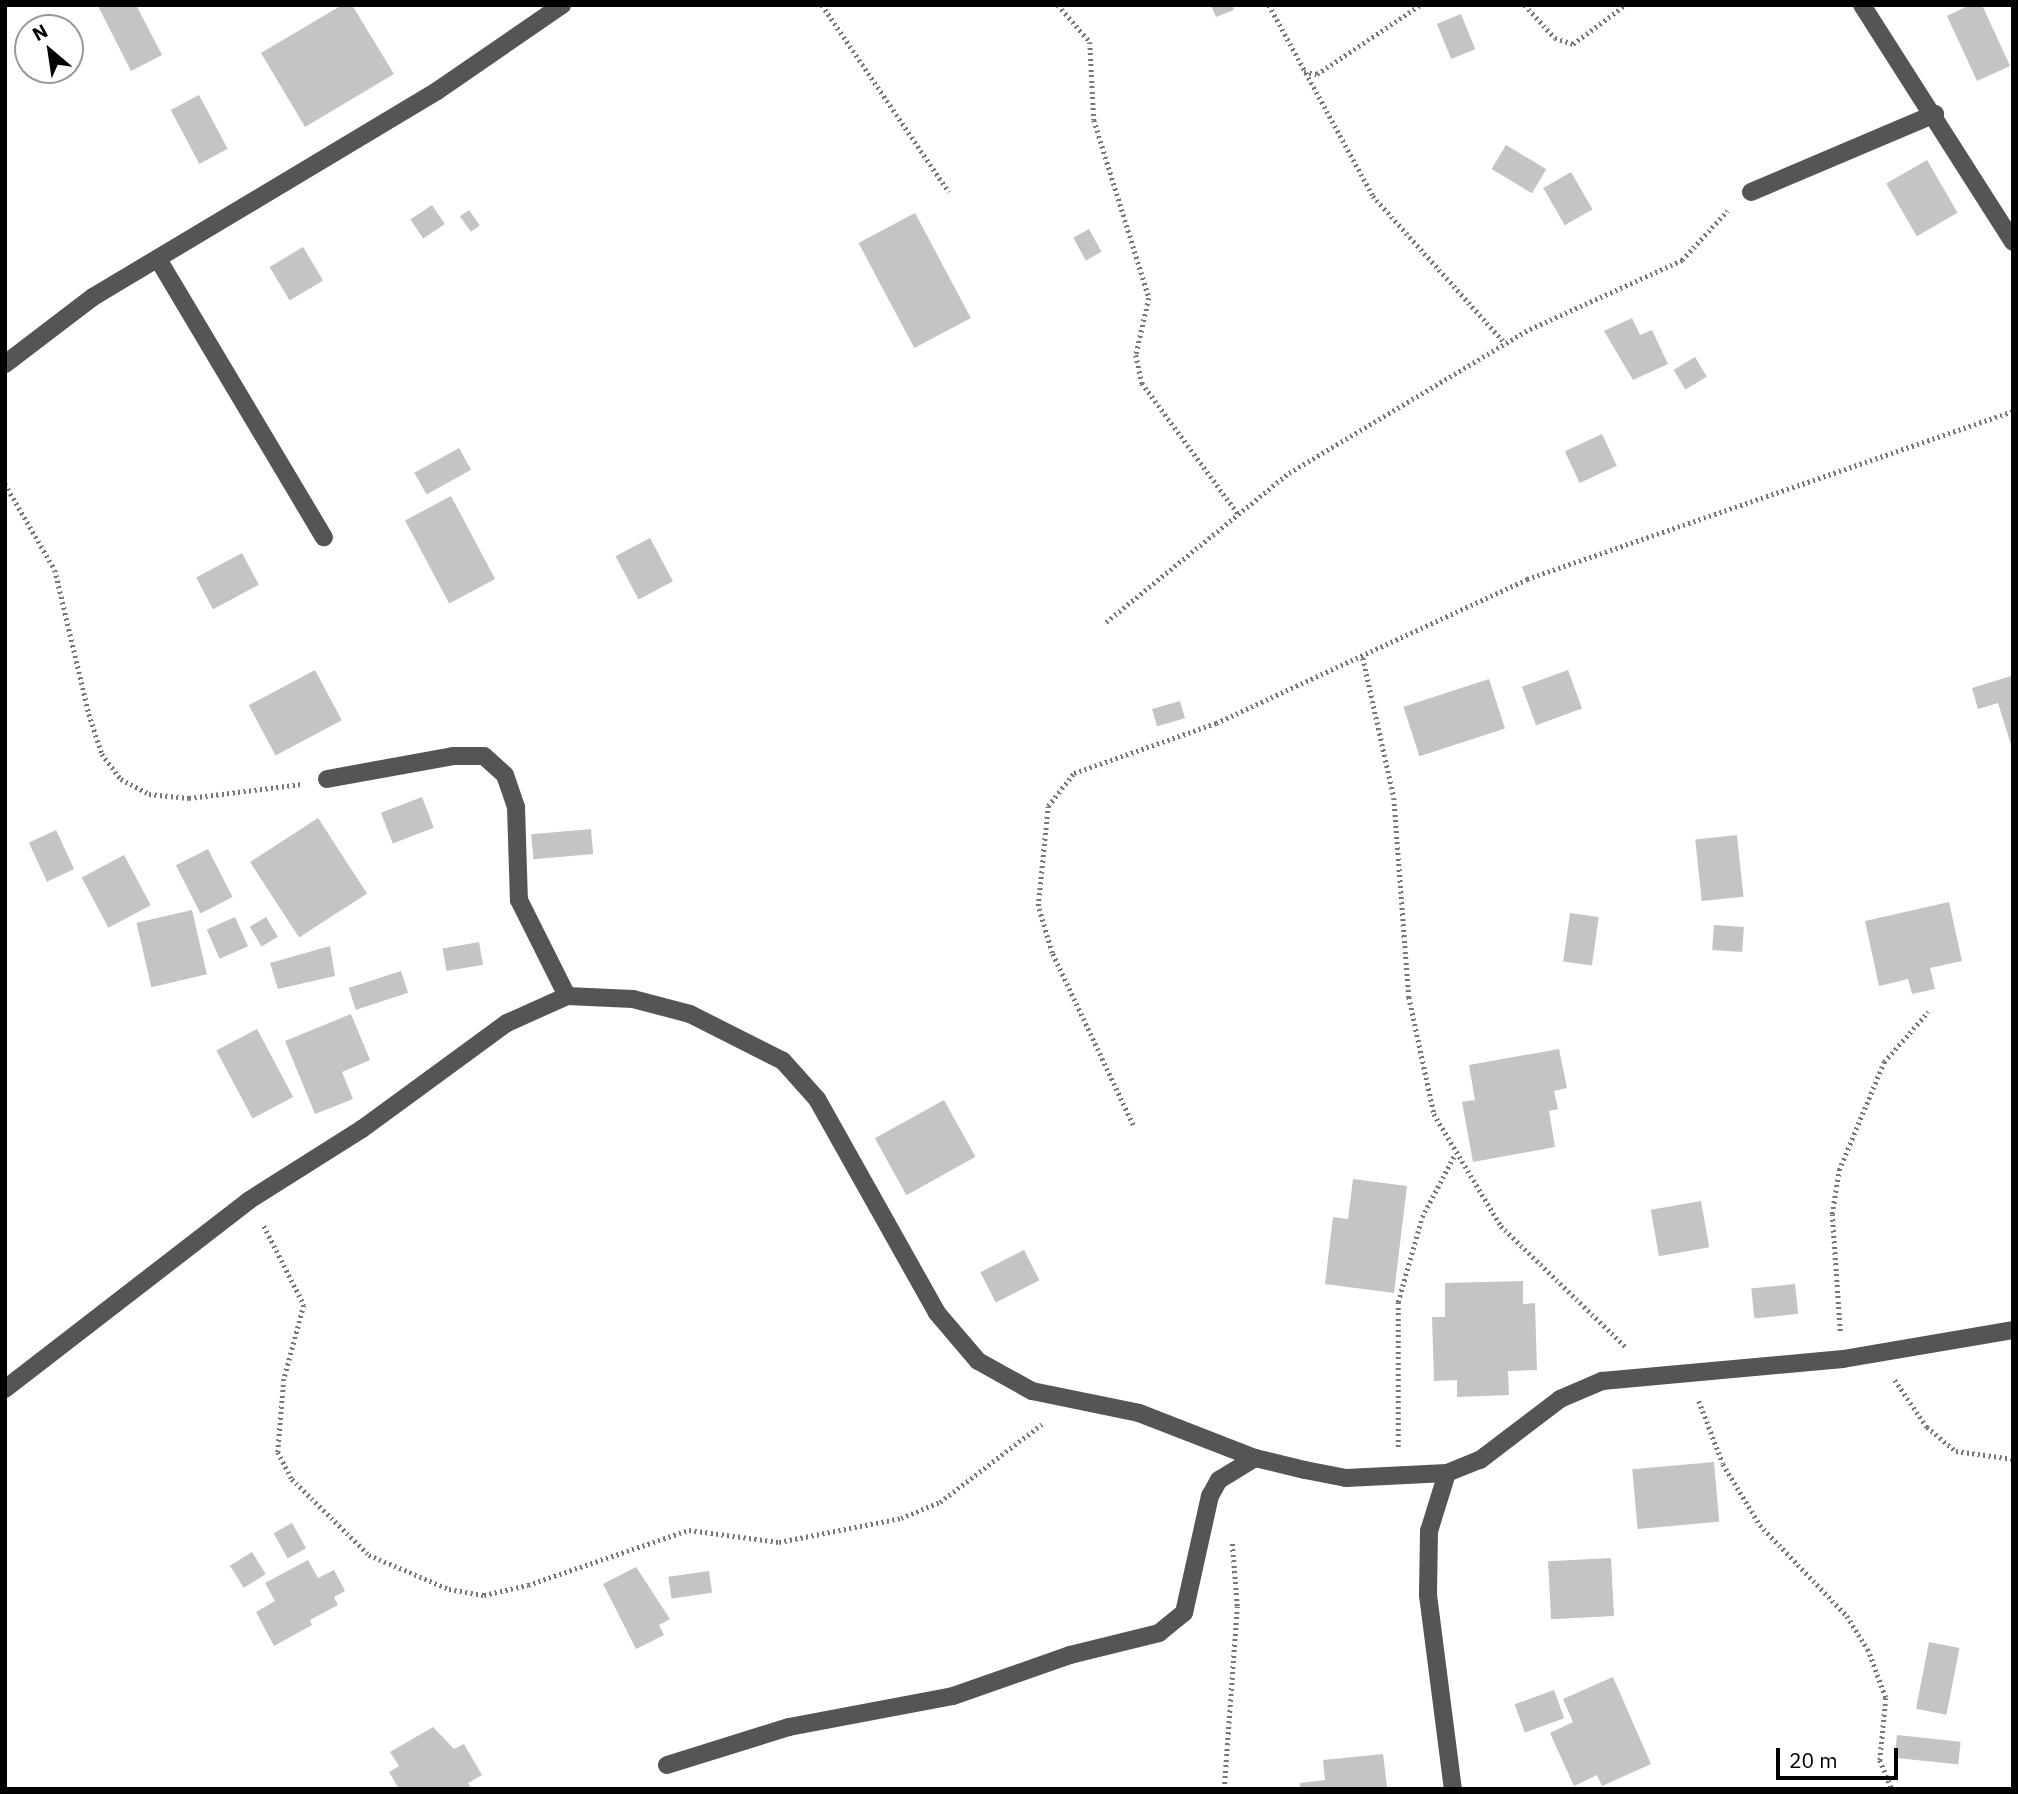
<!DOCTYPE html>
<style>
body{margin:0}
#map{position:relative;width:2018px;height:1794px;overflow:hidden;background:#fff;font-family:"IBM Plex Sans",sans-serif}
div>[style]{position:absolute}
.building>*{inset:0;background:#c4c4c4;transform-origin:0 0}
.path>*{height:4.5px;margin-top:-2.25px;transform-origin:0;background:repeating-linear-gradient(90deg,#777 0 2px,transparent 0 5.5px)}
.minor>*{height:18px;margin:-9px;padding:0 9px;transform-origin:9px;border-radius:9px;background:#555}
span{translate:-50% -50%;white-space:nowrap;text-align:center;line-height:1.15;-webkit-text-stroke:5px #fff;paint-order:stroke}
.frame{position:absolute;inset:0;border:7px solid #000;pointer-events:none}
.north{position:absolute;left:14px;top:14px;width:70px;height:70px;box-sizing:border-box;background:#fff;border:2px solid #999;border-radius:50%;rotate:331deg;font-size:19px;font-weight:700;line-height:28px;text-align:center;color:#000}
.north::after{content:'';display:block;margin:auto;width:24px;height:32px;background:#000;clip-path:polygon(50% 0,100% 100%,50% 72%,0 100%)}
.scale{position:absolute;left:1776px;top:1748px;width:122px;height:32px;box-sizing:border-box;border:4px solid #000;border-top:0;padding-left:9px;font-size:21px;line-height:24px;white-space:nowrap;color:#000;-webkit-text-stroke:5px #fff;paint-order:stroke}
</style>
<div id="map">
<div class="building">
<i style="clip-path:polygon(136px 5px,162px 55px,131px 71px,98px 6px)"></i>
<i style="clip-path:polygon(342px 5px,352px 5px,394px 74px,305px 127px,261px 53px)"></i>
<i style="clip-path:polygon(1211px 5px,1232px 5px,1234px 10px,1216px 17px)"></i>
<i style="clip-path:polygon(1970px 5px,1982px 5px,2010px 66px,1977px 81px,1947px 16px)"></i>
<i style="left:1461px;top:14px;width:38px;height:26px;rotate:68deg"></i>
<i style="left:199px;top:95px;width:61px;height:32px;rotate:62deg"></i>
<i style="left:1506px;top:145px;width:47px;height:28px;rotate:31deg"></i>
<i style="left:1927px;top:160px;width:61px;height:47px;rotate:60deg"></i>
<i style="left:1571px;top:172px;width:43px;height:32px;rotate:60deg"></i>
<i style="left:432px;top:205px;width:23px;height:26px;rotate:56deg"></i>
<i style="left:469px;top:210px;width:19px;height:11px;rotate:55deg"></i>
<i style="left:915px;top:213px;width:119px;height:64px;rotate:62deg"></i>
<i style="left:1089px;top:229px;width:26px;height:18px;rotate:61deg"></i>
<i style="left:303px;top:247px;width:39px;height:39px;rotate:59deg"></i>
<i style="clip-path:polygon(1632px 318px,1640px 335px,1652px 330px,1668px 364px,1633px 380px,1604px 331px)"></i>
<i style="left:1695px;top:357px;width:23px;height:25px;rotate:59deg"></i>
<i style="left:1602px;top:434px;width:35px;height:41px;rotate:65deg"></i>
<i style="left:459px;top:448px;width:25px;height:51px;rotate:61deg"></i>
<i style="left:451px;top:496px;width:94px;height:52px;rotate:62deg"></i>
<i style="left:650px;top:538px;width:49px;height:39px;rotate:62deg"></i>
<i style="left:242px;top:553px;width:36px;height:52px;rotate:62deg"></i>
<i style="left:315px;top:670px;width:57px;height:75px;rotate:62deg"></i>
<i style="left:1568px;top:670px;width:41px;height:49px;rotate:70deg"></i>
<i style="clip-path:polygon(2011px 676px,2013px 682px,2012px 748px,1998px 703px,1978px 709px,1972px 688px)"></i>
<i style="left:1489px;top:679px;width:52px;height:90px;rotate:72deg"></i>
<i style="left:1180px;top:701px;width:18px;height:29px;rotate:74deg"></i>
<i style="left:422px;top:797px;width:33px;height:44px;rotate:69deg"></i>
<i style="left:318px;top:818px;width:90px;height:81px;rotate:57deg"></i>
<i style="left:591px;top:829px;width:25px;height:60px;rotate:85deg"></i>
<i style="left:56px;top:830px;width:43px;height:30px;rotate:65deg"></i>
<i style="left:1737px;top:835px;width:62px;height:42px;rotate:84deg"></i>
<i style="left:208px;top:849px;width:54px;height:36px;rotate:63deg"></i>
<i style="left:124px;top:855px;width:57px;height:48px;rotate:62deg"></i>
<i style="clip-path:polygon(1949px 902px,1962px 961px,1930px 968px,1935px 989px,1912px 994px,1908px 979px,1879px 986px,1865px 921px)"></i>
<i style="left:192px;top:910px;width:66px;height:57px;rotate:77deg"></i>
<i style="left:1570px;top:913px;width:29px;height:49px;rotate:8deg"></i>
<i style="left:235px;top:917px;width:32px;height:31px;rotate:66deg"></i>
<i style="left:266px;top:917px;width:23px;height:19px;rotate:59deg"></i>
<i style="left:1714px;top:925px;width:30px;height:25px;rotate:4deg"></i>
<i style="left:479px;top:942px;width:23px;height:37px;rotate:80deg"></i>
<i style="clip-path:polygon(330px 946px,335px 976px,278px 989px,270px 963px)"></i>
<i style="left:401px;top:971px;width:23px;height:55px;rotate:72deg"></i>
<i style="clip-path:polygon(351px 1014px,370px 1060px,342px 1072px,353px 1099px,315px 1114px,285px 1041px)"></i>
<i style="left:257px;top:1029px;width:77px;height:46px;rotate:62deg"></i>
<i style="clip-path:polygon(1559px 1049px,1567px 1088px,1554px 1091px,1558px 1109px,1549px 1111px,1555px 1147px,1473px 1162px,1462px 1102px,1475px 1100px,1469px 1065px)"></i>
<i style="left:944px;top:1100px;width:65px;height:79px;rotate:61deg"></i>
<i style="clip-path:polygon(1353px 1179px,1407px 1186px,1394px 1293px,1325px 1284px,1333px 1217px,1348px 1219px)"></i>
<i style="left:1701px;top:1201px;width:47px;height:51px;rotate:80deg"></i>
<i style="left:1024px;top:1250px;width:34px;height:49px;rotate:63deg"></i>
<i style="clip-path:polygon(1523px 1281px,1523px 1304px,1535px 1303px,1537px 1370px,1508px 1371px,1509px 1395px,1457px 1397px,1457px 1380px,1434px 1381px,1432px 1317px,1445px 1317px,1445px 1283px)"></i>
<i style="left:1795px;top:1284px;width:30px;height:44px;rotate:84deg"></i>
<i style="left:1714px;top:1462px;width:60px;height:82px;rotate:85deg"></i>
<i style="left:292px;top:1523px;width:29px;height:21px;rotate:61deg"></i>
<i style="left:252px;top:1552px;width:26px;height:26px;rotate:58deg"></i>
<i style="left:1611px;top:1558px;width:58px;height:63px;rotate:87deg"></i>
<i style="clip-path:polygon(308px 1560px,318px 1578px,334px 1570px,345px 1591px,334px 1597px,338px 1605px,310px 1620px,312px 1625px,274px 1646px,256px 1612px,275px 1601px,265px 1583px)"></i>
<i style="clip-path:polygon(636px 1567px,670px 1619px,659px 1625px,664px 1635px,636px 1649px,603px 1584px)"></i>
<i style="left:709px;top:1571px;width:22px;height:41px;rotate:82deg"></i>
<i style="left:1929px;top:1642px;width:31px;height:68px;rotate:11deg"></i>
<i style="clip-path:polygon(1613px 1677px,1651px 1764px,1602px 1786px,1597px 1775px,1574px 1786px,1550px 1733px,1573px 1722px,1563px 1699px)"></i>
<i style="left:1554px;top:1690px;width:30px;height:42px;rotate:70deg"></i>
<i style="clip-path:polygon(433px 1727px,454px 1749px,464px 1744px,482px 1775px,468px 1783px,472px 1789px,399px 1789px,389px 1772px,399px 1766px,390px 1752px)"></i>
<i style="left:1897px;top:1735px;width:64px;height:23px;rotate:6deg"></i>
<i style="clip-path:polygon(1383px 1754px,1387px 1787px,1409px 1789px,1300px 1789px,1300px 1783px,1325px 1780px,1323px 1760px)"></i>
</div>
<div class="path">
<i style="left:822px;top:5px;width:226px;rotate:55.8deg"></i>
<i style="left:1058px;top:5px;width:49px;rotate:49.1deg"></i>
<i style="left:1090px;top:42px;width:78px;rotate:87.1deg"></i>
<i style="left:1094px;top:120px;width:186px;rotate:72.8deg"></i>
<i style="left:1149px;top:298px;width:58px;rotate:102.8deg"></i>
<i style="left:1136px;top:355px;width:29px;rotate:78deg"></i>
<i style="left:1142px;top:383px;width:164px;rotate:53.7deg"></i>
<i style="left:1269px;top:5px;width:217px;rotate:61.4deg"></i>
<i style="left:1373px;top:196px;width:198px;rotate:48.1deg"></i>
<i style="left:1525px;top:5px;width:45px;rotate:47.7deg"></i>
<i style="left:1555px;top:38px;width:19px;rotate:18deg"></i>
<i style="left:1573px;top:44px;width:65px;rotate:-36.9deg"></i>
<i style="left:1304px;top:72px;width:13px;rotate:9deg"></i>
<i style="left:1317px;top:74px;width:124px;rotate:-33.8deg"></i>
<i style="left:5px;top:484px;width:99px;rotate:59.8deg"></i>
<i style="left:55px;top:570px;width:148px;rotate:76.7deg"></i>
<i style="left:89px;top:714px;width:42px;rotate:72deg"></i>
<i style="left:102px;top:754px;width:31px;rotate:53deg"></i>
<i style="left:121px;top:779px;width:32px;rotate:28deg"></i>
<i style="left:149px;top:794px;width:40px;rotate:5.7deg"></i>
<i style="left:189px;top:798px;width:113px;rotate:-7.1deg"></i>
<i style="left:1106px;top:622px;width:236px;rotate:-39.2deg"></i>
<i style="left:1289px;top:473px;width:281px;rotate:-30.9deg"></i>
<i style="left:1530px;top:329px;width:167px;rotate:-24.4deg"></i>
<i style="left:1682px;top:260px;width:67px;rotate:-47.4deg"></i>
<i style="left:1363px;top:658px;width:143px;rotate:77.5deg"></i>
<i style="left:1394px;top:798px;width:200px;rotate:85.7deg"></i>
<i style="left:1409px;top:997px;width:120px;rotate:77.9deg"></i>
<i style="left:1434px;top:1114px;width:131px;rotate:59.1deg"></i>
<i style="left:1501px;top:1226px;width:175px;rotate:44.1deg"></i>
<i style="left:1133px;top:1125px;width:190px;rotate:-115.2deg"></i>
<i style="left:1052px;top:953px;width:49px;rotate:-106.6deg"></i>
<i style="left:1038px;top:906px;width:100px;rotate:-84.3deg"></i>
<i style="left:1048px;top:806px;width:42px;rotate:-51.8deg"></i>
<i style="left:1074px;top:773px;width:151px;rotate:-19.4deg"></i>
<i style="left:1216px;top:723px;width:343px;rotate:-24.8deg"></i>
<i style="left:1527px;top:579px;width:514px;rotate:-19.07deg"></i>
<i style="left:264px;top:1226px;width:89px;rotate:63.1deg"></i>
<i style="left:304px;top:1305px;width:77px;rotate:105.1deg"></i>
<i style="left:284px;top:1379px;width:73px;rotate:94.7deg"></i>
<i style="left:278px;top:1452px;width:30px;rotate:63deg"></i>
<i style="left:292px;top:1479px;width:108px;rotate:44.6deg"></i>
<i style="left:369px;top:1555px;width:87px;rotate:23deg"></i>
<i style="left:449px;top:1589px;width:36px;rotate:10deg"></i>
<i style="left:484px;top:1595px;width:45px;rotate:-12.8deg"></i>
<i style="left:528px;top:1585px;width:170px;rotate:-18.9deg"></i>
<i style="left:689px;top:1530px;width:91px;rotate:7.6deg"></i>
<i style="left:779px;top:1542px;width:124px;rotate:-11.1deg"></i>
<i style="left:901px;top:1518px;width:42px;rotate:-22.3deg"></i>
<i style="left:940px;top:1502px;width:128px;rotate:-37.4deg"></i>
<i style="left:1840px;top:1331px;width:117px;rotate:-93.9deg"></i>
<i style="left:1832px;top:1214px;width:45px;rotate:-81deg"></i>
<i style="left:1839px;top:1170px;width:117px;rotate:-67.4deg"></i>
<i style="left:1884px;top:1062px;width:67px;rotate:-48.7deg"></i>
<i style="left:1895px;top:1380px;width:57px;rotate:55.8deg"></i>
<i style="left:1927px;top:1427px;width:38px;rotate:40deg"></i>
<i style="left:1956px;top:1451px;width:58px;rotate:8deg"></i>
<i style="left:1699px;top:1401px;width:67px;rotate:69.1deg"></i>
<i style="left:1723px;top:1464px;width:71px;rotate:58.8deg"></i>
<i style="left:1760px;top:1525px;width:126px;rotate:46.3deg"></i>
<i style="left:1847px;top:1616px;width:39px;rotate:58deg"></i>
<i style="left:1868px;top:1649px;width:52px;rotate:69.8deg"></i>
<i style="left:1886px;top:1698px;width:62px;rotate:95.5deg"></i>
<i style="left:1880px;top:1760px;width:31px;rotate:68deg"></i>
<i style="left:1398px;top:1447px;width:145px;rotate:-90deg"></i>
<i style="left:1398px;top:1302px;width:88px;rotate:-74.2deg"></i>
<i style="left:1422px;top:1217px;width:69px;rotate:-62.3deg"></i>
<i style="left:1224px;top:1789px;width:183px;rotate:-85.9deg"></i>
<i style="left:1237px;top:1606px;width:64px;rotate:-94.5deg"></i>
</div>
<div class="minor">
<i style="left:1862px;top:5px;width:281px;rotate:57.5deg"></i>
<i style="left:1751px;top:192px;width:200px;rotate:-23deg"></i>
<i style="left:158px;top:259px;width:324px;rotate:59.2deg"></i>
<i style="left:5px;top:364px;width:111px;rotate:-37.3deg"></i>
<i style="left:93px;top:297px;width:401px;rotate:-30.9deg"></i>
<i style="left:437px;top:91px;width:152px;rotate:-34.5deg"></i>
<i style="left:327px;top:779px;width:128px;rotate:-10.3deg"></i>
<i style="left:453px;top:756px;width:31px"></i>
<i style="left:484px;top:756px;width:28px;rotate:42deg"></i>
<i style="left:505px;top:775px;width:34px;rotate:71deg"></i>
<i style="left:516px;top:807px;width:93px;rotate:88.2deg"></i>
<i style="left:519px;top:900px;width:107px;rotate:63.4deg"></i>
<i style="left:5px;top:1389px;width:307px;rotate:-37.7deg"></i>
<i style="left:248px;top:1201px;width:135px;rotate:-32.3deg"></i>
<i style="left:362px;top:1129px;width:180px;rotate:-36.2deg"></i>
<i style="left:507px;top:1023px;width:66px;rotate:-24.2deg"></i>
<i style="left:567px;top:996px;width:66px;rotate:2.6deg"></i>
<i style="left:633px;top:999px;width:59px;rotate:14.7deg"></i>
<i style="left:690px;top:1014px;width:104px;rotate:26.8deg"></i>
<i style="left:783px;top:1061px;width:51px;rotate:48.2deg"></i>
<i style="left:817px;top:1099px;width:245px;rotate:60.7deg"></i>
<i style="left:937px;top:1313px;width:63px;rotate:49.5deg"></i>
<i style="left:978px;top:1361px;width:62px;rotate:29.1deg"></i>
<i style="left:1032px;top:1391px;width:109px;rotate:11.6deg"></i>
<i style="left:1139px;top:1413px;width:124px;rotate:21.2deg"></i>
<i style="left:1255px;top:1458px;width:51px;rotate:13.5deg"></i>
<i style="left:1305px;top:1470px;width:42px;rotate:11deg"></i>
<i style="left:1346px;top:1478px;width:101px;rotate:-2.8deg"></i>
<i style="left:1447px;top:1473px;width:35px;rotate:-22deg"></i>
<i style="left:1480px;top:1460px;width:101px;rotate:-37.3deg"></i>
<i style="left:1560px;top:1399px;width:46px;rotate:-23.2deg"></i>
<i style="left:1602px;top:1381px;width:242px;rotate:-5.2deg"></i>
<i style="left:1843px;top:1359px;width:172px;rotate:-9.7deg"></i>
<i style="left:1447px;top:1473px;width:61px;rotate:107.2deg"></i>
<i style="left:1429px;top:1531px;width:64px;rotate:90.9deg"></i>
<i style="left:1428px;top:1595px;width:196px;rotate:82.7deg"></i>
<i style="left:667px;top:1765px;width:128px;rotate:-17.3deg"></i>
<i style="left:789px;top:1727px;width:167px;rotate:-10.7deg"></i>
<i style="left:953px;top:1696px;width:124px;rotate:-19.3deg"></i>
<i style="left:1070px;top:1655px;width:92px;rotate:-13.9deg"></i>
<i style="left:1159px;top:1633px;width:32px;rotate:-39deg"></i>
<i style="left:1184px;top:1613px;width:120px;rotate:-77.5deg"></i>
<i style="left:1210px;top:1496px;width:18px;rotate:-61deg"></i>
<i style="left:1219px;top:1480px;width:42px;rotate:-31.4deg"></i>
</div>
<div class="frame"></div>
<div class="north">N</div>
<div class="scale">20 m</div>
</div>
